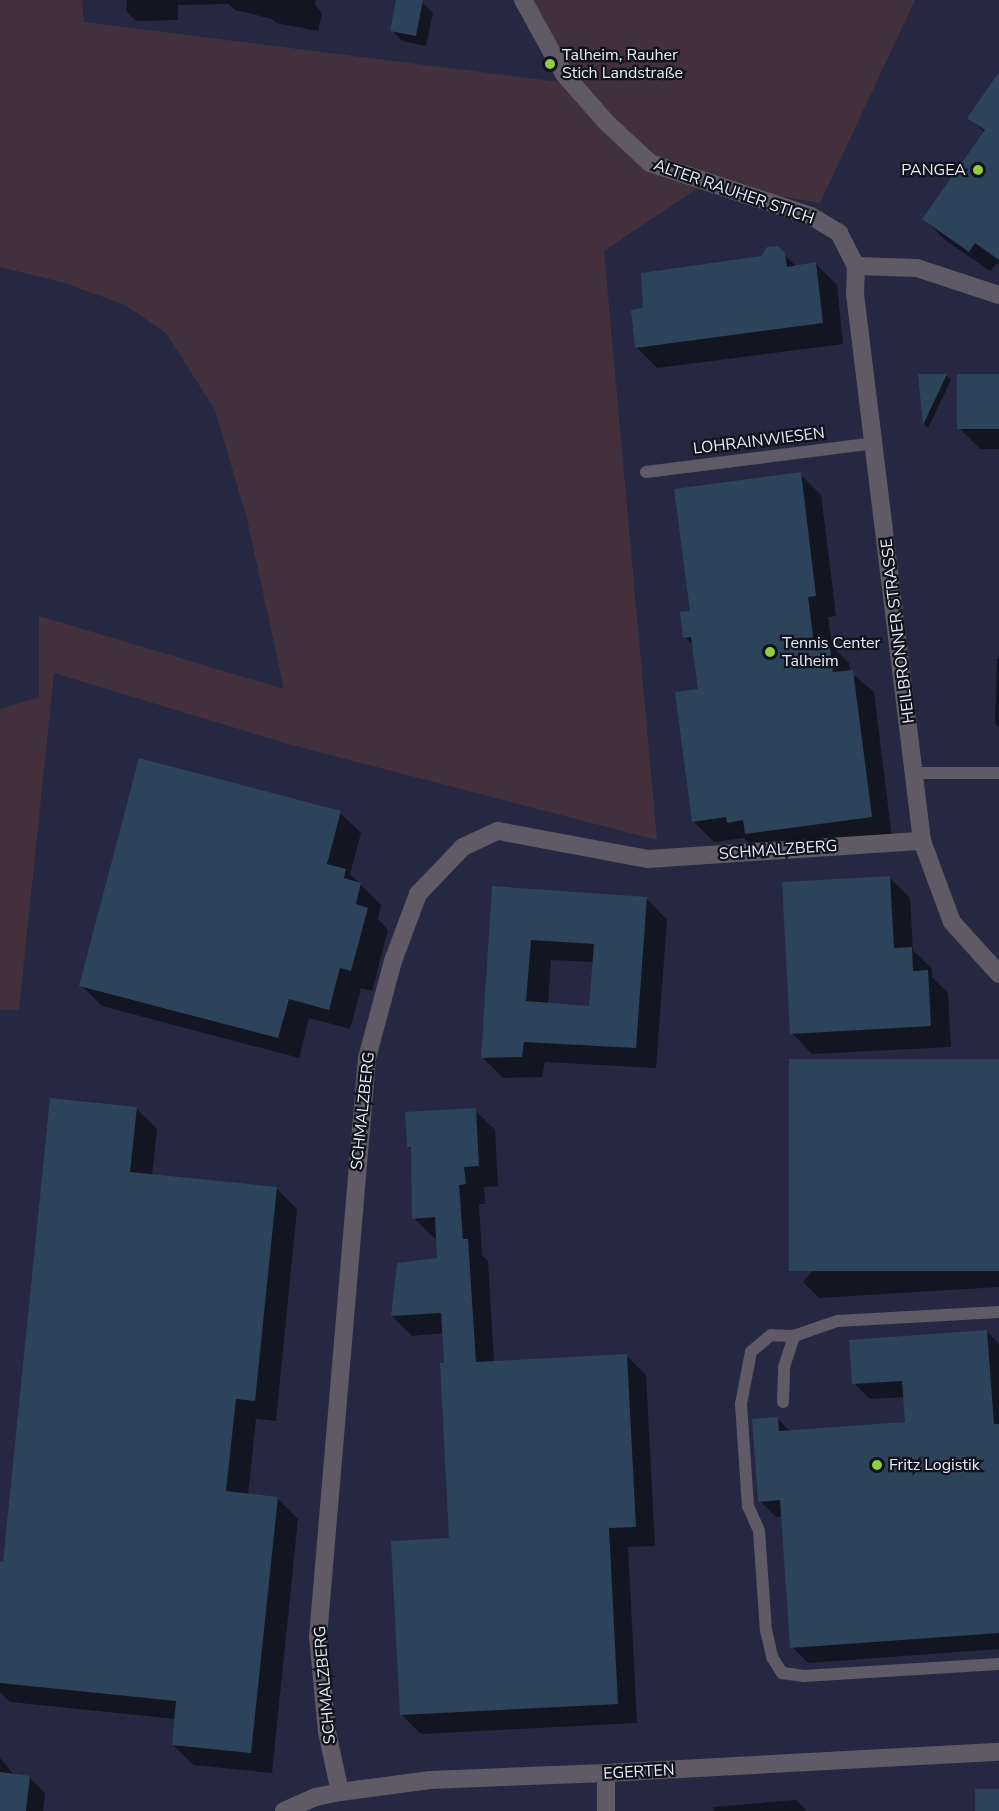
<!DOCTYPE html>
<meta charset="utf-8">
<style>
body{margin:0}
#map{position:relative;width:999px;height:1811px;overflow:hidden;background:#252840;font-family:"Nunito Sans",sans-serif}
div>[style]{position:absolute}
.green>*{inset:0;background:#42313c}
.shadow>*{inset:0;background:#0007}
.building>*{inset:0;background:#2d4359;transform-origin:0 0}
.service>*{height:12px;margin:-6px;padding:0 6px;transform-origin:6px;border-radius:6px;background:#605966}
.minor>*{height:18px;margin:-9px;padding:0 9px;transform-origin:9px;border-radius:9px;background:#605966}
.dots>*{width:16px;height:16px;translate:-50% -50%;box-sizing:border-box;border:3px solid #10121c;border-radius:50%}
span{translate:-50% -50%;white-space:nowrap;text-align:center;line-height:1.15;-webkit-text-stroke:4.5px #10121c;paint-order:stroke}
.poi-label{font-size:16px;color:#e9ecfc}
.left{translate:0 -50%;text-align:left}
.right{translate:-100% -50%;text-align:right}
.street-label{font-size:16px;color:#e9ecfc}
</style>
<div id="map">
<div class="green">
<i style="clip-path:polygon(0 0,82px 0,84px 22px,567px 83px,647px 166px,704px 184px,604px 251px,657px 840px,288px 744px,54px 673px,19px 1010px,0 1010px,0 709px,39px 697px,39px 616px,284px 689px,247px 519px,215px 410px,166px 333px,125px 305px,65px 283px,0 267px)"></i>
<i style="clip-path:polygon(528px 0,915px 0,820px 203px,748px 191px,652px 160px,570px 76px)"></i>
</div>
<div class="shadow">
<i style="clip-path:polygon(127px 0,316px 0,315px 5px,322px 13px,318px 31px,276px 23px,272px 19px,235px 10px,229px 4px,178px 5px,178px 20px,136px 21px,126px 11px)"></i>
<i style="clip-path:polygon(398px 0,422px 3px,433px 13px,426px 46px,402px 41px,392px 30px)"></i>
<i style="clip-path:polygon(999px 74px,999px 264px,997px 263px,990px 271px,945px 240px,924px 219px,985px 133px,969px 117px)"></i>
<i style="clip-path:polygon(778px 248px,797px 267px,816px 264px,837px 285px,843px 344px,657px 368px,636px 347px)"></i>
<i style="clip-path:polygon(999px 375px,999px 449px,980px 449px,959px 428px)"></i>
<i style="clip-path:polygon(920px 376px,946px 376px,951px 380px,928px 428px,924px 424px)"></i>
<i style="clip-path:polygon(800px 474px,821px 495px,836px 616px,828px 617px,832px 646px,849px 663px,850px 672px,874px 692px,892px 838px,767px 854px,755px 842px,749px 843px,744px 838px,714px 842px,693px 821px,699px 690px,694px 646px,685px 637px,691px 612px)"></i>
<i style="clip-path:polygon(997px 659px,999px 659px,999px 727px,995px 724px)"></i>
<i style="clip-path:polygon(340px 813px,361px 833px,350px 874px,381px 905px,378px 919px,388px 930px,372px 991px,361px 988px,350px 1029px,309px 1018px,299px 1058px,102px 1006px,81px 985px)"></i>
<i style="clip-path:polygon(889px 877px,910px 898px,913px 950px,932px 969px,932px 977px,948px 993px,951px 1047px,812px 1054px,792px 1033px)"></i>
<i style="clip-path:polygon(evenodd,493px 888px,647px 899px,667px 920px,656px 1068px,545px 1062px,542px 1077px,503px 1078px,483px 1058px,493px 888px,551px 960px,594px 962px,591px 1007px,548px 1004px,551px 960px)"></i>
<i style="clip-path:polygon(999px 1061px,999px 1287px,819px 1298px,803px 1282px)"></i>
<i style="clip-path:polygon(136px 1108px,157px 1129px,152px 1176px,276px 1188px,297px 1209px,276px 1421px,256px 1419px,248px 1495px,277px 1498px,298px 1519px,272px 1773px,194px 1765px,173px 1745px,176px 1719px,10px 1702px,0 1692px,0 1578px)"></i>
<i style="clip-path:polygon(475px 1110px,495px 1130px,498px 1186px,484px 1187px,485px 1204px,479px 1204px,482px 1255px,488px 1261px,494px 1362px,626px 1355px,646px 1375px,655px 1546px,628px 1547px,637px 1723px,421px 1734px,401px 1714px,451px 1540px,444px 1333px,412px 1336px,392px 1316px,439px 1260px,437px 1238px,434px 1238px,414px 1218px,412px 1150px,408px 1146px)"></i>
<i style="clip-path:polygon(987px 1331px,999px 1344px,999px 1649px,808px 1663px,792px 1647px,783px 1516px,776px 1517px,760px 1501px,777px 1418px,790px 1431px,907px 1423px,905px 1397px,870px 1399px,854px 1383px)"></i>
<i style="clip-path:polygon(0 1758px,15px 1776px,29px 1777px,45px 1793px,43px 1811px,0 1811px)"></i>
<i style="clip-path:polygon(796px 1800px,807px 1811px,714px 1811px,713px 1807px)"></i>
</div>
<div class="building">
<i style="clip-path:polygon(396px 0,423px 0,416px 36px,390px 31px)"></i>
<i style="clip-path:polygon(999px 72px,999px 260px,975px 243px,969px 252px,922px 219px,985px 130px,967px 118px)"></i>
<i style="clip-path:polygon(778px 246px,785px 253px,787px 267px,816px 262px,823px 323px,635px 348px,631px 310px,643px 308px,641px 273px,761px 256px,767px 247px)"></i>
<i style="clip-path:polygon(918px 374px,947px 374px,923px 425px)"></i>
<i style="left:957px;top:374px;width:42px;height:55px"></i>
<i style="clip-path:polygon(801px 472px,816px 596px,808px 597px,814px 643px,829px 641px,833px 672px,853px 670px,872px 817px,745px 834px,743px 820px,727px 823px,726px 817px,692px 822px,675px 692px,698px 689px,691px 637px,683px 638px,680px 612px,690px 611px,674px 489px)"></i>
<i style="clip-path:polygon(139px 758px,341px 811px,327px 864px,346px 869px,344px 878px,361px 883px,356px 904px,368px 908px,351px 971px,340px 968px,329px 1010px,289px 999px,278px 1038px,79px 986px)"></i>
<i style="clip-path:polygon(890px 876px,894px 948px,912px 947px,913px 971px,928px 970px,931px 1026px,790px 1034px,782px 882px)"></i>
<i style="clip-path:polygon(evenodd,492px 886px,647px 897px,636px 1048px,524px 1042px,522px 1057px,481px 1058px,492px 886px,531px 940px,594px 944px,589px 1006px,526px 1001px,531px 940px)"></i>
<i style="left:999px;top:1059px;width:212px;height:210px;rotate:90deg"></i>
<i style="clip-path:polygon(50px 1098px,137px 1107px,130px 1172px,277px 1187px,255px 1401px,236px 1399px,226px 1491px,278px 1497px,251px 1753px,172px 1745px,176px 1701px,0 1683px,0 1561px,3px 1562px)"></i>
<i style="clip-path:polygon(476px 1108px,479px 1166px,464px 1167px,466px 1184px,459px 1185px,463px 1239px,468px 1239px,476px 1362px,627px 1354px,636px 1527px,609px 1528px,618px 1704px,400px 1715px,391px 1541px,449px 1538px,440px 1363px,444px 1363px,441px 1313px,391px 1316px,397px 1263px,437px 1258px,435px 1217px,412px 1219px,411px 1147px,407px 1147px,405px 1112px)"></i>
<i style="clip-path:polygon(987px 1330px,994px 1424px,999px 1424px,999px 1633px,790px 1648px,780px 1500px,758px 1502px,752px 1419px,778px 1417px,779px 1431px,905px 1422px,902px 1381px,852px 1384px,849px 1340px)"></i>
<i style="clip-path:polygon(0 1772px,30px 1776px,26px 1811px,0 1811px)"></i>
<i style="left:999px;top:1789px;width:22px;height:24px;rotate:90deg"></i>
</div>
<div class="service">
<i style="left:646px;top:472px;width:231px;rotate:-7.2deg"></i>
<i style="left:914px;top:773px;width:85px"></i>
<i style="left:794px;top:1336px;width:23px;rotate:-178deg"></i>
<i style="left:771px;top:1335px;width:26px;rotate:140deg"></i>
<i style="left:751px;top:1352px;width:53px;rotate:100.9deg"></i>
<i style="left:741px;top:1404px;width:102px;rotate:86.1deg"></i>
<i style="left:748px;top:1506px;width:27px;rotate:66deg"></i>
<i style="left:759px;top:1531px;width:99px;rotate:86deg"></i>
<i style="left:766px;top:1630px;width:28px;rotate:77deg"></i>
<i style="left:772px;top:1657px;width:19px;rotate:58deg"></i>
<i style="left:782px;top:1673px;width:22px;rotate:8deg"></i>
<i style="left:804px;top:1676px;width:195px;rotate:-3.5deg"></i>
<i style="left:783px;top:1402px;width:35px;rotate:-88deg"></i>
<i style="left:784px;top:1367px;width:33px;rotate:-72deg"></i>
<i style="left:794px;top:1336px;width:46px;rotate:-19.2deg"></i>
<i style="left:837px;top:1321px;width:162px;rotate:-3.2deg"></i>
</div>
<div class="minor">
<i style="left:523px;top:0;width:85px;rotate:61deg"></i>
<i style="left:564px;top:74px;width:64px;rotate:48.8deg"></i>
<i style="left:606px;top:122px;width:60px;rotate:43deg"></i>
<i style="left:650px;top:163px;width:169px;rotate:18.2deg"></i>
<i style="left:811px;top:216px;width:33px;rotate:31deg"></i>
<i style="left:839px;top:233px;width:37px;rotate:63deg"></i>
<i style="left:856px;top:266px;width:28px;rotate:92deg"></i>
<i style="left:855px;top:294px;width:551px;rotate:83.02deg"></i>
<i style="left:922px;top:841px;width:86px;rotate:69.7deg"></i>
<i style="left:952px;top:922px;width:70px;rotate:47.9deg"></i>
<i style="left:856px;top:266px;width:61px;rotate:1.9deg"></i>
<i style="left:917px;top:268px;width:86px;rotate:18.2deg"></i>
<i style="left:606px;top:1773px;width:38px;rotate:90deg"></i>
<i style="left:340px;top:1792px;width:61px;rotate:-102.2deg"></i>
<i style="left:327px;top:1732px;width:95px;rotate:-95.4deg"></i>
<i style="left:318px;top:1637px;width:581px;rotate:-85.16deg"></i>
<i style="left:367px;top:1058px;width:100px;rotate:-75deg"></i>
<i style="left:393px;top:961px;width:72px;rotate:-69.5deg"></i>
<i style="left:418px;top:894px;width:65px;rotate:-46.2deg"></i>
<i style="left:463px;top:847px;width:38px;rotate:-25deg"></i>
<i style="left:498px;top:831px;width:153px;rotate:10.6deg"></i>
<i style="left:648px;top:859px;width:275px;rotate:-3.8deg"></i>
<i style="left:284px;top:1811px;width:35px;rotate:-24deg"></i>
<i style="left:316px;top:1797px;width:25px;rotate:-12deg"></i>
<i style="left:340px;top:1792px;width:91px;rotate:-7.6deg"></i>
<i style="left:430px;top:1780px;width:176px;rotate:-2.3deg"></i>
<i style="left:606px;top:1773px;width:394px;rotate:-3.1deg"></i>
</div>
<div class="dots">
<i style="left:550px;top:64px;background:#90cd40"></i>
<i style="left:978px;top:170px;background:#90cd40"></i>
<i style="left:770px;top:652px;background:#90cd40"></i>
<i style="left:877px;top:1465px;background:#90cd40"></i>
</div>
<div class="poi-label">
<span class="left" style="left:562px;top:64px">Talheim, Rauher<br>Stich Landstraße</span>
<span class="right" style="left:966px;top:170px">PANGEA</span>
<span class="left" style="left:782px;top:652px">Tennis Center<br>Talheim</span>
<span class="left" style="left:889px;top:1465px">Fritz Logistik</span>
</div>
<div class="street-label">
<span style="left:734px;top:192px;rotate:19deg">ALTER RAUHER STICH</span>
<span style="left:759px;top:441px;rotate:-7deg">LOHRAINWIESEN</span>
<span style="left:898px;top:631px;rotate:-97deg">HEILBRONNER STRASSE</span>
<span style="left:778px;top:850px;rotate:-4deg">SCHMALZBERG</span>
<span style="left:363px;top:1111px;rotate:-84deg">SCHMALZBERG</span>
<span style="left:325px;top:1685px;rotate:-95deg">SCHMALZBERG</span>
<span style="left:639px;top:1772px;rotate:-3deg">EGERTEN</span>
</div>
</div>
